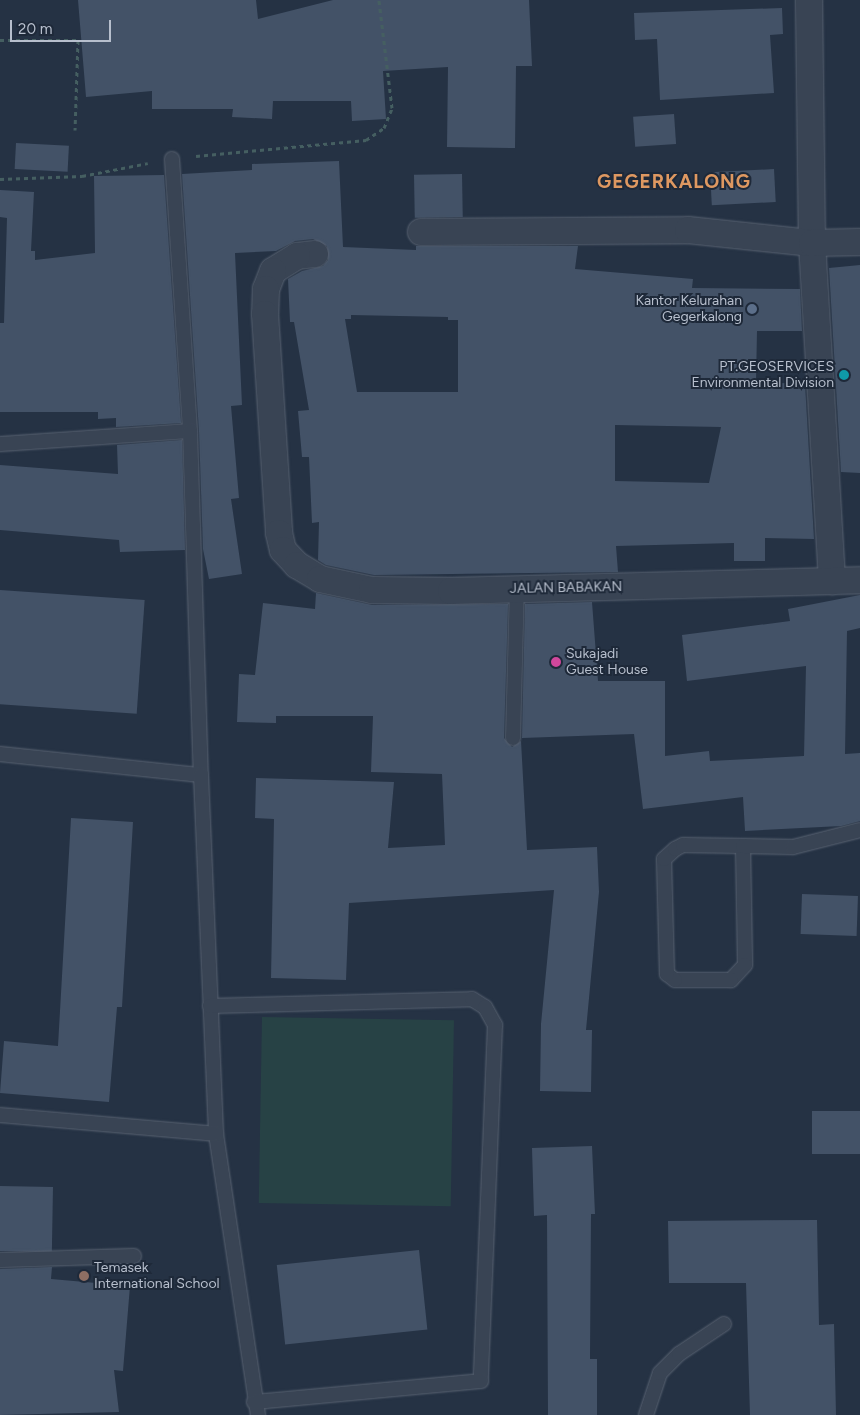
<!DOCTYPE html>
<style>
body{margin:0}
#map{position:relative;width:860px;height:1415px;overflow:hidden;background:#253244;font-family:Figtree,sans-serif}
div>[style]{position:absolute}
.green>*{inset:0;background:#274245;transform-origin:0 0}
.building>*{inset:0;background:#435267;transform-origin:0 0}
.path>*{height:3px;margin-top:-1.5px;transform-origin:0;background:repeating-linear-gradient(90deg,#455f61 0 4px,transparent 0 8px)}
.roads{filter:drop-shadow(0 0 1px #586271) drop-shadow(0 0 1px #586271)}
.lane>*{height:14px;margin:-7px;padding:0 7px;transform-origin:7px;border-radius:7px;background:#394454}
.street>*{height:26px;margin:-13px;padding:0 13px;transform-origin:13px;border-radius:13px;background:#394454}
.dots>*{width:14px;height:14px;translate:-50% -50%;box-sizing:border-box;border:2px solid #1e2939;border-radius:50%}
span{translate:-50% -50%;white-space:nowrap;text-align:center;line-height:1.15;-webkit-text-stroke:4px #1e2939;paint-order:stroke}
.poi-label{font-size:14px;color:#b7bfcd}
.right{translate:-100% -50%;text-align:right}
.left{translate:0 -50%;text-align:left}
.street-label{font-size:14px;color:#b7bfcd}
.district-label{font-size:19px;color:#de9861;font-weight:700;letter-spacing:1px}
.scale{position:absolute;left:10px;top:20px;width:101px;height:22px;box-sizing:border-box;border:2px solid #b7bfcd;border-top:0;padding-left:6px;font-size:15px;line-height:18px;white-space:nowrap;color:#b7bfcd;-webkit-text-stroke:4px #1e2939;paint-order:stroke}
</style>
<div id="map">
<div class="green">
<i style="left:262px;top:1017px;width:192px;height:186px;rotate:1deg"></i>
</div>
<div class="building">
<i style="clip-path:polygon(78px 0,256px 0,258px 19px,333px 0,529px 0,532px 66px,516px 66px,515px 148px,447px 147px,448px 67px,383px 71px,386px 119px,352px 121px,351px 101px,273px 101px,272px 119px,232px 117px,233px 109px,152px 109px,152px 91px,86px 97px)"></i>
<i style="clip-path:polygon(782px 8px,783px 34px,770px 35px,774px 93px,660px 100px,657px 39px,635px 40px,634px 13px)"></i>
<i style="left:674px;top:114px;width:30px;height:41px;rotate:86deg"></i>
<i style="left:16px;top:143px;width:53px;height:26px;rotate:3deg"></i>
<i style="clip-path:polygon(evenodd,339px 161px,343px 247px,416px 250px,416px 246px,578px 246px,575px 269px,693px 279px,692px 288px,800px 289px,802px 331px,757px 331px,756px 382px,805px 384px,814px 539px,765px 538px,765px 561px,734px 561px,734px 543px,616px 546px,618px 572px,374px 575px,326px 565px,318px 560px,319px 522px,312px 523px,309px 457px,302px 457px,298px 411px,309px 410px,294px 322px,290px 322px,288px 279px,302px 271px,323px 266px,328px 260px,327px 246px,313px 239px,295px 241px,276px 251px,235px 253px,242px 405px,231px 406px,239px 498px,231px 499px,242px 574px,209px 579px,203px 549px,199px 431px,182px 174px,252px 170px,252px 164px,339px 161px,351px 315px,448px 317px,448px 320px,458px 320px,458px 392px,357px 392px,345px 319px,351px 319px,351px 315px,339px 161px,615px 425px,721px 427px,709px 483px,615px 481px,615px 425px)"></i>
<i style="left:774px;top:169px;width:33px;height:64px;rotate:87deg"></i>
<i style="left:462px;top:174px;width:43px;height:48px;rotate:89deg"></i>
<i style="clip-path:polygon(164px 175px,181px 423px,116px 427px,116px 418px,98px 419px,98px 412px,0 412px,0 323px,4px 323px,7px 218px,0 217px,0 190px,34px 192px,31px 251px,35px 251px,35px 260px,95px 253px,94px 176px)"></i>
<i style="clip-path:polygon(860px 265px,860px 473px,841px 472px,829px 268px)"></i>
<i style="clip-path:polygon(182px 440px,185px 550px,120px 552px,119px 540px,0 530px,0 465px,118px 474px,117px 445px)"></i>
<i style="left:0;top:590px;width:145px;height:114px;rotate:4deg"></i>
<i style="clip-path:polygon(316px 593px,372px 605px,508px 604px,504px 738px,512px 747px,521px 741px,527px 850px,597px 847px,599px 892px,586px 1030px,592px 1030px,591px 1092px,540px 1091px,541px 1024px,554px 890px,349px 903px,346px 980px,271px 978px,274px 819px,255px 818px,256px 778px,394px 782px,388px 848px,445px 845px,442px 774px,371px 772px,373px 716px,276px 716px,276px 723px,237px 722px,239px 674px,255px 675px,263px 603px,315px 609px)"></i>
<i style="clip-path:polygon(860px 595px,860px 628px,847px 631px,845px 754px,860px 753px,860px 821px,841px 826px,745px 831px,743px 797px,643px 809px,634px 734px,522px 738px,525px 604px,592px 602px,598px 681px,665px 681px,665px 756px,709px 751px,710px 761px,804px 756px,806px 666px,687px 681px,682px 635px,790px 621px,788px 609px)"></i>
<i style="clip-path:polygon(71px 818px,133px 822px,122px 1007px,117px 1007px,109px 1102px,0 1093px,4px 1041px,58px 1046px)"></i>
<i style="left:802px;top:894px;width:56px;height:40px;rotate:2deg"></i>
<i style="left:812px;top:1111px;width:48px;height:43px"></i>
<i style="clip-path:polygon(592px 1146px,595px 1214px,591px 1214px,590px 1359px,597px 1359px,597px 1415px,548px 1415px,547px 1215px,534px 1216px,532px 1148px)"></i>
<i style="left:0;top:1186px;width:53px;height:65px;rotate:1deg"></i>
<i style="clip-path:polygon(817px 1220px,819px 1325px,834px 1324px,836px 1415px,750px 1415px,746px 1283px,669px 1283px,668px 1221px)"></i>
<i style="left:419px;top:1250px;width:80px;height:143px;rotate:84deg"></i>
<i style="clip-path:polygon(52px 1267px,51px 1279px,130px 1286px,123px 1371px,114px 1370px,119px 1412px,0 1415px,0 1269px)"></i>
</div>
<div class="path">
<i style="left:0;top:40px;width:78px"></i>
<i style="left:78px;top:40px;width:90px;rotate:91.9deg"></i>
<i style="left:196px;top:156px;width:171px;rotate:-5.4deg"></i>
<i style="left:366px;top:140px;width:22px;rotate:-34deg"></i>
<i style="left:384px;top:128px;width:22px;rotate:-68deg"></i>
<i style="left:392px;top:108px;width:109px;rotate:-96.9deg"></i>
<i style="left:0;top:179px;width:82px;rotate:-2.1deg"></i>
<i style="left:82px;top:176px;width:67px;rotate:-11.1deg"></i>
</div>
<div class="roads">
<div class="lane">
<i style="left:172px;top:159px;width:273px;rotate:86.2deg"></i>
<i style="left:0;top:444px;width:190px;rotate:-3.9deg"></i>
<i style="left:190px;top:431px;width:344px;rotate:88.2deg"></i>
<i style="left:513px;top:738px;width:149px;rotate:-88.5deg"></i>
<i style="left:0;top:754px;width:202px;rotate:6deg"></i>
<i style="left:201px;top:775px;width:359px;rotate:87.6deg"></i>
<i style="left:216px;top:1134px;width:284px;rotate:81.5deg"></i>
<i style="left:743px;top:846px;width:119px;rotate:89deg"></i>
<i style="left:745px;top:965px;width:21px;rotate:133deg"></i>
<i style="left:731px;top:980px;width:56px;rotate:180deg"></i>
<i style="left:675px;top:980px;width:10px;rotate:-143deg"></i>
<i style="left:667px;top:974px;width:115px;rotate:-91.5deg"></i>
<i style="left:664px;top:859px;width:15px;rotate:-42deg"></i>
<i style="left:675px;top:849px;width:9px;rotate:-27deg"></i>
<i style="left:683px;top:845px;width:60px;rotate:1deg"></i>
<i style="left:743px;top:846px;width:50px;rotate:1.1deg"></i>
<i style="left:793px;top:847px;width:69px;rotate:-14.2deg"></i>
<i style="left:210px;top:1006px;width:262px;rotate:-1.5deg"></i>
<i style="left:472px;top:999px;width:15px;rotate:32deg"></i>
<i style="left:485px;top:1007px;width:21px;rotate:61deg"></i>
<i style="left:495px;top:1025px;width:356px;rotate:92.3deg"></i>
<i style="left:481px;top:1381px;width:228px;rotate:174.7deg"></i>
<i style="left:0;top:1115px;width:217px;rotate:5deg"></i>
<i style="left:0;top:1260px;width:134px;rotate:-1.7deg"></i>
<i style="left:646px;top:1415px;width:44px;rotate:-71.6deg"></i>
<i style="left:660px;top:1373px;width:27px;rotate:-45deg"></i>
<i style="left:679px;top:1354px;width:54px;rotate:-33.7deg"></i>
</div>
<div class="street">
<i style="left:809px;top:0;width:243px;rotate:89.3deg"></i>
<i style="left:812px;top:243px;width:339px;rotate:86.6deg"></i>
<i style="left:421px;top:232px;width:267px;rotate:-0.4deg"></i>
<i style="left:688px;top:230px;width:125px;rotate:6deg"></i>
<i style="left:812px;top:243px;width:48px;rotate:-1.2deg"></i>
<i style="left:315px;top:254px;width:18px;rotate:174deg"></i>
<i style="left:297px;top:256px;width:28px;rotate:148deg"></i>
<i style="left:273px;top:271px;width:19px;rotate:111deg"></i>
<i style="left:266px;top:289px;width:25px;rotate:92deg"></i>
<i style="left:265px;top:314px;width:219px;rotate:86.3deg"></i>
<i style="left:279px;top:533px;width:17px;rotate:77deg"></i>
<i style="left:283px;top:550px;width:21px;rotate:47deg"></i>
<i style="left:297px;top:565px;width:27px;rotate:31deg"></i>
<i style="left:320px;top:579px;width:53px;rotate:11.9deg"></i>
<i style="left:372px;top:590px;width:79px;rotate:0.7deg"></i>
<i style="left:451px;top:591px;width:409px;rotate:-1.5deg"></i>
</div>
</div>
<div class="dots">
<i style="left:752px;top:309px;background:#5c6f8a"></i>
<i style="left:844px;top:375px;background:#0f9aa8"></i>
<i style="left:556px;top:662px;background:#d1479c"></i>
<i style="left:84px;top:1276px;background:#8d6e63"></i>
</div>
<div class="poi-label">
<span class="right" style="left:742px;top:309px">Kantor Kelurahan<br>Gegerkalong</span>
<span class="right" style="left:834px;top:375px">PT.GEOSERVICES<br>Environmental Division</span>
<span class="left" style="left:566px;top:662px">Sukajadi<br>Guest House</span>
<span class="left" style="left:94px;top:1276px">Temasek<br>International School</span>
</div>
<div class="street-label">
<span style="left:566px;top:588px;rotate:-1deg">JALAN BABAKAN</span>
</div>
<div class="district-label">
<span style="left:674px;top:182px">GEGERKALONG</span>
</div>
<div class="scale">20 m</div>
</div>
